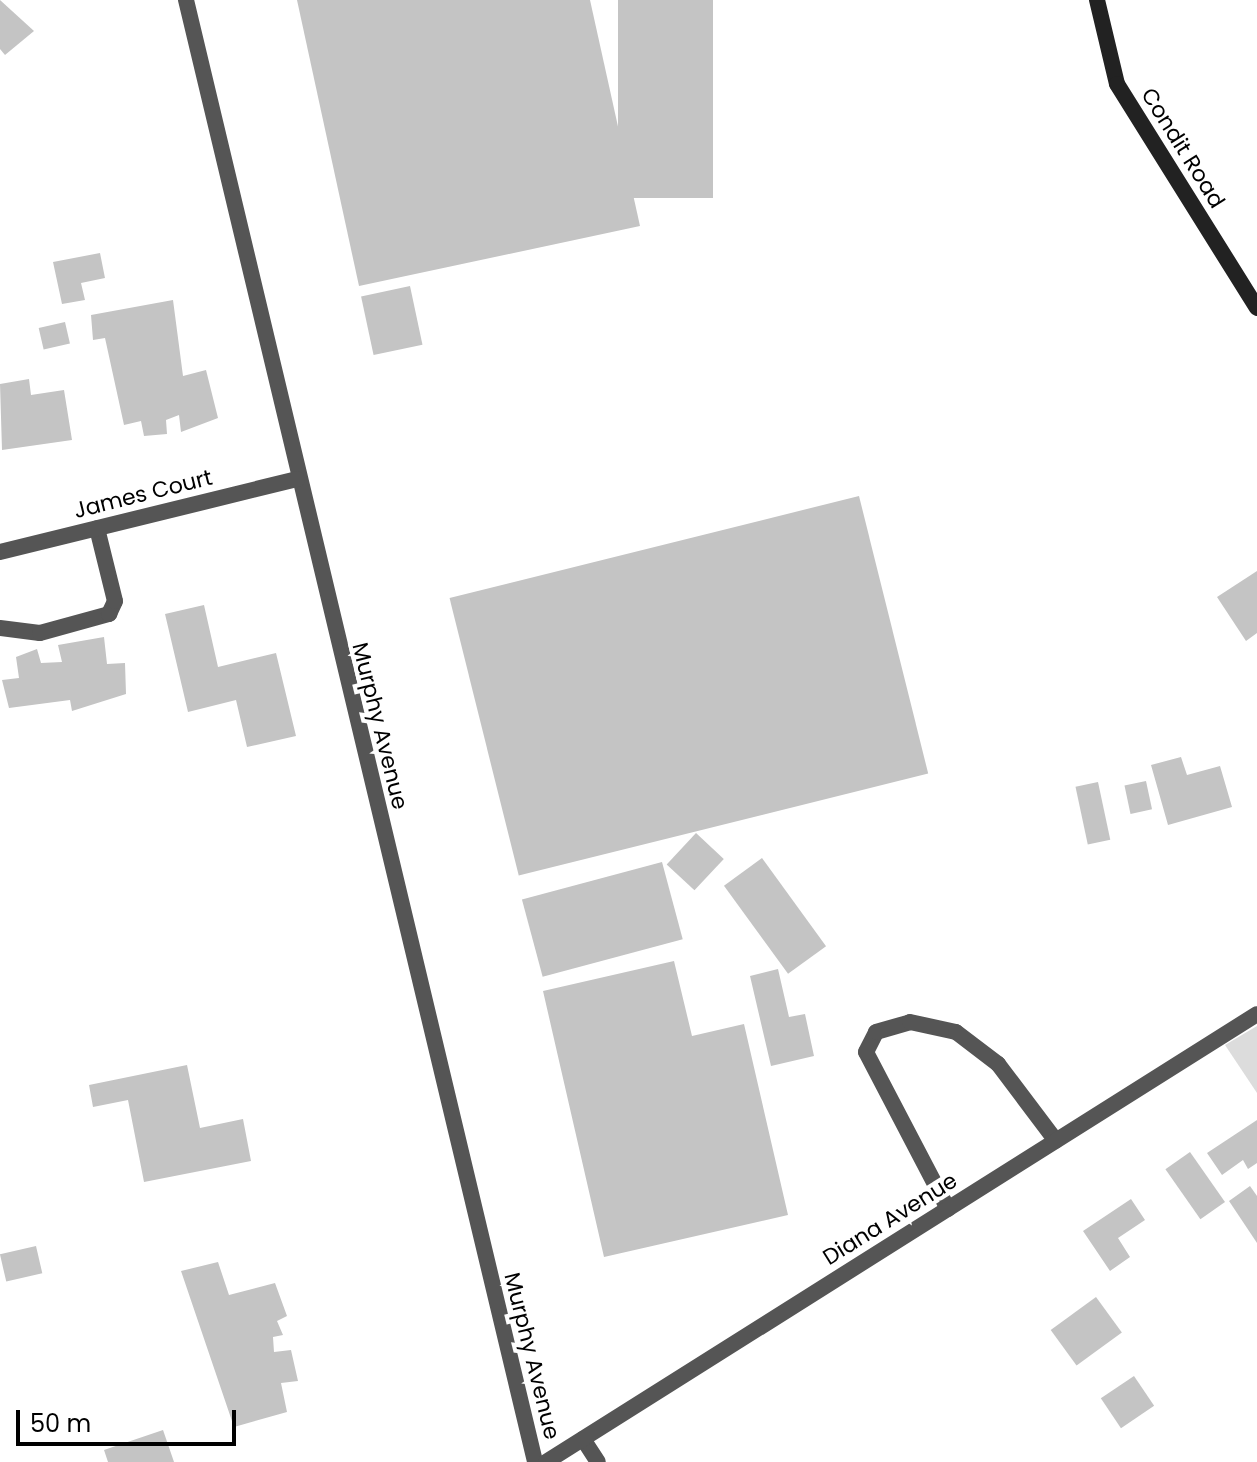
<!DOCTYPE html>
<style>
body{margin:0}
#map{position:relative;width:1257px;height:1462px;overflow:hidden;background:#fff;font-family:Poppins,sans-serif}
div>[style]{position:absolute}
.green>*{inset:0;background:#dcdcdc}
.building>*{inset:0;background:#c4c4c4;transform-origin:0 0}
.lane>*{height:16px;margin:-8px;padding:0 8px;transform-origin:8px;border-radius:8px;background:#555}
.street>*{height:16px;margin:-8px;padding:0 8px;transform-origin:8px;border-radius:8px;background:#555}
.secondary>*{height:16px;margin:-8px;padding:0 8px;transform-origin:8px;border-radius:8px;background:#222}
span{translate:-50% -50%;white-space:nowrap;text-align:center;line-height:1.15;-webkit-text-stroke:8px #fff;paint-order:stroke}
.street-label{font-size:22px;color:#000}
.scale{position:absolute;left:16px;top:1410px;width:220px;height:36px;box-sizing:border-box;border:4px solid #000;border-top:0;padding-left:10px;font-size:24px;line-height:28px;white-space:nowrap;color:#000;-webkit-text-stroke:6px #fff;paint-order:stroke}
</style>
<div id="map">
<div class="green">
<i style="clip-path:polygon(1257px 1026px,1257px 1093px,1225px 1045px)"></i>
</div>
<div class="building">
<i style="clip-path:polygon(0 0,34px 31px,5px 55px,0 49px)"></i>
<i style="clip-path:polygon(297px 0,590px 0,640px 226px,359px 286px)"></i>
<i style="left:618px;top:0;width:95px;height:198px"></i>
<i style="clip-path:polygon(100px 253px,105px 278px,81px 283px,85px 300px,62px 304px,53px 262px)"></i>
<i style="left:410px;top:286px;width:60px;height:50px;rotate:78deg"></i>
<i style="clip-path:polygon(173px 300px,183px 376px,206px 370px,218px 418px,181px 432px,179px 415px,166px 420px,167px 434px,144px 436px,141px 421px,124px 425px,105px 338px,93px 340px,91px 315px)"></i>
<i style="left:65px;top:322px;width:22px;height:27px;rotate:77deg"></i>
<i style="clip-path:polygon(29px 379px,31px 395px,64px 390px,72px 440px,2px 450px,0 384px)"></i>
<i style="left:859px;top:496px;width:286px;height:422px;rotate:76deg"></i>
<i style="clip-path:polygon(1257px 571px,1257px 633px,1246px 641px,1217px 597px)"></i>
<i style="clip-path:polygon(204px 605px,218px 667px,276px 653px,296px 736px,247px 747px,236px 700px,188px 712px,165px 614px)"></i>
<i style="clip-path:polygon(104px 637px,107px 664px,125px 663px,126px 694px,72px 711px,70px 700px,9px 708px,2px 680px,19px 678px,16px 657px,37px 649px,41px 663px,62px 662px,58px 645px)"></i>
<i style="clip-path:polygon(1181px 757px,1187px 775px,1220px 766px,1232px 807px,1168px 825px,1151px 765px)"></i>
<i style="left:1146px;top:781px;width:29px;height:22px;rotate:78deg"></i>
<i style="left:1098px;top:782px;width:59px;height:23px;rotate:78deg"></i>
<i style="left:696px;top:833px;width:38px;height:43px;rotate:43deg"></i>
<i style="left:762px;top:858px;width:109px;height:47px;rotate:54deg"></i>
<i style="left:662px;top:862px;width:80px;height:145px;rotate:75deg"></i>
<i style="clip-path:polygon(674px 961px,692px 1036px,744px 1024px,788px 1215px,604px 1257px,543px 991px)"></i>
<i style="clip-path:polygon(778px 969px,789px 1017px,805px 1014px,814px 1056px,771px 1066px,750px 976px)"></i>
<i style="clip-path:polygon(187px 1065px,200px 1128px,243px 1119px,251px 1161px,144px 1182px,128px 1100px,93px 1107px,89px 1085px)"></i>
<i style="clip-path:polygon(1257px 1120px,1257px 1163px,1248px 1169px,1243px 1160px,1222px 1175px,1207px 1153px)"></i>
<i style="left:1190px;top:1152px;width:61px;height:30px;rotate:55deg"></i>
<i style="clip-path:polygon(1250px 1186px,1257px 1196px,1257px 1243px,1229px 1201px)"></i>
<i style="clip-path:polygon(1131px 1199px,1145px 1220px,1118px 1238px,1130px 1257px,1110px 1271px,1083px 1231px)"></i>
<i style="left:36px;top:1246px;width:28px;height:37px;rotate:77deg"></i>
<i style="clip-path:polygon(218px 1262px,229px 1295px,275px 1283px,287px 1316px,277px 1321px,283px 1335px,273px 1337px,274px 1352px,291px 1350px,298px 1381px,281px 1383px,287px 1412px,234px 1427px,181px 1271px)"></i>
<i style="left:1096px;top:1297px;width:44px;height:56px;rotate:54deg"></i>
<i style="left:1134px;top:1376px;width:36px;height:40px;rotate:56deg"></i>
<i style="clip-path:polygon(163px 1430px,174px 1462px,108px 1462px,104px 1450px)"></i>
</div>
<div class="lane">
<i style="left:0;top:628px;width:40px;rotate:7.1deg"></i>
<i style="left:40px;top:633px;width:72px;rotate:-15.4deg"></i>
<i style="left:109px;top:614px;width:14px;rotate:-65deg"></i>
<i style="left:115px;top:601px;width:75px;rotate:-103.9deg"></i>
<i style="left:948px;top:1209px;width:177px;rotate:-117.6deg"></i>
<i style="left:866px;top:1052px;width:22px;rotate:-63deg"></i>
<i style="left:876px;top:1032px;width:35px;rotate:-16deg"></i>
<i style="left:910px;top:1022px;width:47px;rotate:12.3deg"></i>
<i style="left:956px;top:1032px;width:53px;rotate:37.3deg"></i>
<i style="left:998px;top:1064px;width:96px;rotate:53deg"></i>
<i style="left:583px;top:1439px;width:27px;rotate:57deg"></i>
</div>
<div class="street">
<i style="left:186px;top:0;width:1503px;rotate:76.57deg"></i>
<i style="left:0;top:552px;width:306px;rotate:-13.8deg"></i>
<i style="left:546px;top:1462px;width:840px;rotate:-32.21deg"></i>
</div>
<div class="secondary">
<i style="left:1097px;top:0;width:86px;rotate:76.6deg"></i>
<i style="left:1117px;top:84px;width:264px;rotate:58deg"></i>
</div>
<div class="street-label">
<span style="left:1183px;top:148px;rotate:58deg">Condit Road</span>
<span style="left:143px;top:494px;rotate:-14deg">James Court</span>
<span style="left:380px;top:726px;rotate:76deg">Murphy Avenue</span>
<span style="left:890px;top:1219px;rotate:-32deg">Diana Avenue</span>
<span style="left:532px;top:1356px;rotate:76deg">Murphy Avenue</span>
</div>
<div class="scale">50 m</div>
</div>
